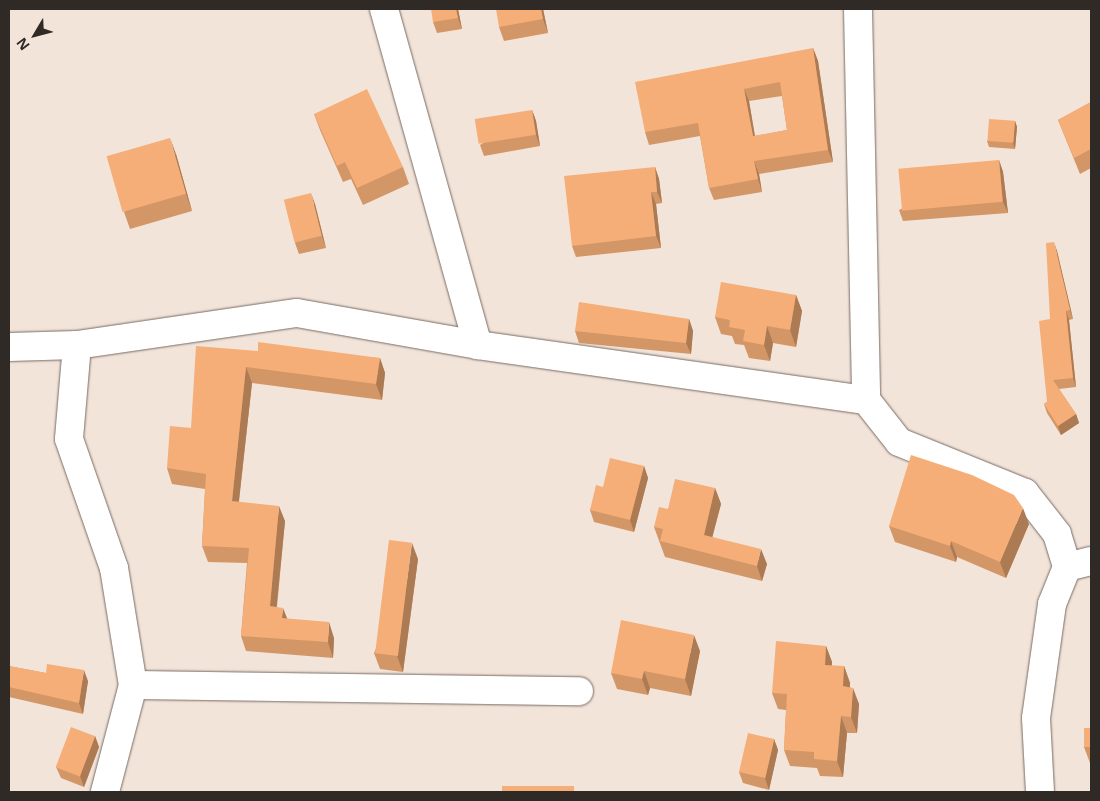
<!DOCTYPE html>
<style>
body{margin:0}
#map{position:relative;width:1100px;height:801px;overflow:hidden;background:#f3e4da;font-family:"Open Sans",sans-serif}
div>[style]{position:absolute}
.roads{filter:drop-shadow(0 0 1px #786b62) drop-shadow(0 0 1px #786b62)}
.minor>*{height:28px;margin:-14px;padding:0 14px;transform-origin:14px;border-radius:14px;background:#fff}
.wall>*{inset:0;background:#d39666}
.shaded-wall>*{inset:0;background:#ac7a53}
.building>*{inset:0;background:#f5ae77;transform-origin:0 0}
span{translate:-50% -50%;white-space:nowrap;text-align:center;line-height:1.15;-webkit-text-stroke:5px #f3e4da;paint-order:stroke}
.frame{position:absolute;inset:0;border:10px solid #302a26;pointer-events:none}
.north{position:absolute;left:10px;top:10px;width:50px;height:50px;-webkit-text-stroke:4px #f3e4da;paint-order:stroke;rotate:233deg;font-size:14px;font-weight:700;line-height:20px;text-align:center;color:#302a26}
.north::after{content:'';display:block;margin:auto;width:18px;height:22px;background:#302a26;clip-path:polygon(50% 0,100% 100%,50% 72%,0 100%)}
</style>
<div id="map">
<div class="roads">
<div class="minor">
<i style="left:384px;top:9px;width:349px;rotate:74.4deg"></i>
<i style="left:858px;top:9px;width:391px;rotate:88.8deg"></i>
<i style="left:77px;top:345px;width:94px;rotate:94.9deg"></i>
<i style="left:69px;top:439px;width:137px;rotate:70.8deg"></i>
<i style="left:114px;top:568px;width:119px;rotate:80.8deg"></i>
<i style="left:133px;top:685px;width:111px;rotate:104.7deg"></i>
<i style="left:9px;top:347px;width:68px;rotate:-1.7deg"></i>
<i style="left:77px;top:345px;width:222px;rotate:-8.3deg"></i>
<i style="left:297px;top:313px;width:184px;rotate:10deg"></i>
<i style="left:478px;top:345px;width:392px;rotate:8.1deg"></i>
<i style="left:866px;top:400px;width:53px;rotate:51.8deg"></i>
<i style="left:899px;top:442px;width:136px;rotate:22deg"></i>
<i style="left:1025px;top:493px;width:52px;rotate:52deg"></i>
<i style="left:1057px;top:534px;width:34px;rotate:73deg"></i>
<i style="left:133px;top:685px;width:446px;rotate:0.8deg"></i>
<i style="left:1040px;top:792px;width:74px;rotate:-93.1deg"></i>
<i style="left:1036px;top:718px;width:115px;rotate:-82deg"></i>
<i style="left:1052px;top:604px;width:40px;rotate:-68deg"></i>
<i style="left:1067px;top:567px;width:25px;rotate:-14deg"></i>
</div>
</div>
<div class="wall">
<i style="clip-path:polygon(458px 9px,462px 29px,437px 33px,433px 22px)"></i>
<i style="clip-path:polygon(543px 9px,548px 33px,504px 41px,499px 27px)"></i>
<i style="clip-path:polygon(evenodd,813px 48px,818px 61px,833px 162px,759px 174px,762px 192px,714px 200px,709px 188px,700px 136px,649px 145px,645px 132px,813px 48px,782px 96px,787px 130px,755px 136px,749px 101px,782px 96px)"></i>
<i style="clip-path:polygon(1091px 102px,1091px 168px,1080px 174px,1058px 120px)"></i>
<i style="clip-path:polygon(532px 110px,536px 121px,540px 146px,484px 156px,480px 145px)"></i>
<i style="clip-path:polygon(314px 114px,403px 167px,409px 184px,363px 205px,351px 179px,343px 182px,320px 130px)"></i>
<i style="clip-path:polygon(1015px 121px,1017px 127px,1015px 149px,989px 147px,987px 141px)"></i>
<i style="clip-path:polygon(176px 154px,192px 211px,130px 229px,124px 212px)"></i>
<i style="clip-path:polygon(999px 160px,1003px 172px,1008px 213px,903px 221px,899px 210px)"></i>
<i style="clip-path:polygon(655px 167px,659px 179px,662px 203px,656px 204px,661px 248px,576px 257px,572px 246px)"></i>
<i style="clip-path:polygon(315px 204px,326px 248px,299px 254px,295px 243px)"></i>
<i style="clip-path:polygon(1057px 251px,1073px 319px,1069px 320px,1076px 387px,1059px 389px,1076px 414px,1079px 423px,1061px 435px,1047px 413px,1044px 404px,1047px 402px)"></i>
<i style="clip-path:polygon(796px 295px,802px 311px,796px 347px,773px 343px,770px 361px,749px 358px,744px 345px,735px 344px,732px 336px,721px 334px,715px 317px)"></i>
<i style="clip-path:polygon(689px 319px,693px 331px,691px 354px,579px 343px,575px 331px)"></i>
<i style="clip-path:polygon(258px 351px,380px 358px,385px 373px,382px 400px,252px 383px,239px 502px,285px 521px,277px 607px,287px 619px,334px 638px,333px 658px,246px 651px,241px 636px,247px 563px,208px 562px,202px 546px,205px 489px,172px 484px,167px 468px,191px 428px)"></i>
<i style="clip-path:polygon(644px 466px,648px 478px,634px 532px,594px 522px,590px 510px,603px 487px)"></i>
<i style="clip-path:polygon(715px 488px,721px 504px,712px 537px,767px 564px,762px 581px,665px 557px,654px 527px,668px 509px)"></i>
<i style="clip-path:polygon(1029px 524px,1006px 578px,957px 557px,956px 562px,895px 542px,889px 526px)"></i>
<i style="clip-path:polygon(418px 559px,403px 672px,380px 669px,374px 653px)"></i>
<i style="clip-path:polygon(826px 646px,832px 662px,832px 666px,844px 666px,850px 683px,850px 687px,859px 704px,857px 733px,847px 733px,843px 777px,820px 776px,817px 768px,790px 766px,784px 750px,786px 710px,778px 709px,772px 693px)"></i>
<i style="clip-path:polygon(700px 651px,691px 696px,650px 688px,648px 695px,617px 689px,611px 673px)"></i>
<i style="clip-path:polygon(9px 666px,88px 681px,83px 714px,9px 697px)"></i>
<i style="clip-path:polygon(1091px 728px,1091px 763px,1090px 763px,1084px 747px)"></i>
<i style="clip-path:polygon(95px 736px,99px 747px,84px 787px,61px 778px,56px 767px)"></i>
<i style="clip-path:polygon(774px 739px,778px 750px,769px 790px,743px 783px,739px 772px)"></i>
</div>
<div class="shaded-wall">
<i style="clip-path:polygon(456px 9px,458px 9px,462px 29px,458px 18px)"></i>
<i style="clip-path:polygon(541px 9px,543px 9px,548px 33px,543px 19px)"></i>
<i style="clip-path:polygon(813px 48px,818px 61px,833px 162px,828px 150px)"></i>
<i style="clip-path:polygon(744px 89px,749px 101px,757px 149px,753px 136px)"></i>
<i style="clip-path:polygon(532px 110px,536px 121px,540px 146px,536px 135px)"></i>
<i style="clip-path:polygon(1015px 121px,1017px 127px,1015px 149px,1013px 143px)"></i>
<i style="clip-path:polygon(170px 138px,176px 154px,192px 211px,186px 194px)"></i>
<i style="clip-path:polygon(999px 160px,1003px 172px,1008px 213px,1003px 202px)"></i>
<i style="clip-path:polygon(754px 161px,759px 174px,762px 192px,758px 179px)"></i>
<i style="clip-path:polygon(655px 167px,659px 179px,662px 203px,657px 192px)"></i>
<i style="clip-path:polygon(651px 192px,656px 204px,661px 248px,656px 236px)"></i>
<i style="clip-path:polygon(311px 193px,315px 204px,326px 248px,322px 236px)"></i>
<i style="clip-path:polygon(1054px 242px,1057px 251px,1073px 319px,1070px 310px)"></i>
<i style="clip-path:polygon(796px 295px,802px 311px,796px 347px,790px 330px)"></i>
<i style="clip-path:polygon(1066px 311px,1069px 320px,1076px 387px,1073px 378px)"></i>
<i style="clip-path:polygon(689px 319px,693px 331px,691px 354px,686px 343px)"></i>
<i style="clip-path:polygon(767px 326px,773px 343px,770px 361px,764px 345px)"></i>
<i style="clip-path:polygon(380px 358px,385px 373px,382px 400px,376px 384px)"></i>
<i style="clip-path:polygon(246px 367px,252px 383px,237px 517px,232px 501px)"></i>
<i style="clip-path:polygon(1076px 414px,1079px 423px,1061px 435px,1058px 426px)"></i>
<i style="clip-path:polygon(644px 466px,648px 478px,634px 532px,630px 520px)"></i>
<i style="clip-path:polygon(715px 488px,721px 504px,709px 550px,704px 535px)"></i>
<i style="clip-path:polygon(279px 506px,285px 521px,275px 622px,270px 606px)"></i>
<i style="clip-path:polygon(1023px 508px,1029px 524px,1006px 578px,1000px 562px)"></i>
<i style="clip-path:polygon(951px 541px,957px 557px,956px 562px,950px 546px)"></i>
<i style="clip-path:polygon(412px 543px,418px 559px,403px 672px,397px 656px)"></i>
<i style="clip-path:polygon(761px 549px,767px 564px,762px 581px,757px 566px)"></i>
<i style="clip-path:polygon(283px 608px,289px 623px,282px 618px)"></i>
<i style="clip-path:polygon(329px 622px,334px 638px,333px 658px,328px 642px)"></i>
<i style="clip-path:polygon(694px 635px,700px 651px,691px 696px,685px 679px)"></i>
<i style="clip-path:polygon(826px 646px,832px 662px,831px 681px,825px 665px)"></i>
<i style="clip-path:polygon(844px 666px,850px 683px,849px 703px,843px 686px)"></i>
<i style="clip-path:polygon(84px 670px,88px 681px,83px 714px,79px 703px)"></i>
<i style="clip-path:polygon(644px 671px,650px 688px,648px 695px,642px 679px)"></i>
<i style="clip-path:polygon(853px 688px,859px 704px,857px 733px,851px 717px)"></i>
<i style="clip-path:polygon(841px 716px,847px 733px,843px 777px,837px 761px)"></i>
<i style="clip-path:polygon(95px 736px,99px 747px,84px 787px,80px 776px)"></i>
<i style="clip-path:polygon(774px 739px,778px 750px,769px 790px,765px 778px)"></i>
</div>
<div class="building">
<i style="clip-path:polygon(431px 9px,456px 9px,458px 18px,433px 22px)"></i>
<i style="clip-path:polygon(496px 9px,541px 9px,543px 19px,499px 27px)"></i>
<i style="clip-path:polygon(evenodd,813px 48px,828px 150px,754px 161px,758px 179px,709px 188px,698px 123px,645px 132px,635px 82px,813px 48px,780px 82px,787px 130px,753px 136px,744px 89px,780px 82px)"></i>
<i style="clip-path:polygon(367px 89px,403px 167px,357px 188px,345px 162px,337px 166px,314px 114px)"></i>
<i style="clip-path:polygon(1091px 102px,1091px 149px,1074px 158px,1058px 120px)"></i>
<i style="left:532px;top:110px;width:25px;height:58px;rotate:81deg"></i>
<i style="left:989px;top:119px;width:26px;height:22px;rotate:4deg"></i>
<i style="left:170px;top:138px;width:58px;height:66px;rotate:74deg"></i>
<i style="left:999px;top:160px;width:42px;height:101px;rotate:85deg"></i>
<i style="clip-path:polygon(655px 167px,657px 192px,651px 192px,656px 236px,572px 246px,564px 176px)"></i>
<i style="left:311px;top:193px;width:44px;height:28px;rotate:76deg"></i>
<i style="clip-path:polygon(1054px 242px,1070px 310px,1066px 311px,1073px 378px,1053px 380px,1076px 414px,1058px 426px,1044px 404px,1047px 402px,1039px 321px,1050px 319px,1046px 243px)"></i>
<i style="clip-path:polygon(721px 282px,796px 295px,790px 330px,767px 326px,764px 345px,743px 341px,745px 330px,729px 327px,730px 320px,715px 317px)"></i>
<i style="clip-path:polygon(579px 302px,689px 319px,686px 343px,575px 331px)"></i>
<i style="clip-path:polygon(258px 342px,380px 358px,376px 384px,246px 367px,232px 501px,279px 506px,270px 606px,283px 608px,282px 618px,329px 622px,328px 642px,241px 636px,249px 548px,202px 546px,206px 474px,167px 468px,170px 426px,191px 428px,196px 346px,258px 351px)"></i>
<i style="clip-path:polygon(911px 455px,972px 475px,1014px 495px,1023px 508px,1000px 562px,951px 541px,950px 546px,889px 526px)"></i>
<i style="clip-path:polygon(610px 458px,644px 466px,630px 520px,590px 510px,596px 485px,603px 487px)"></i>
<i style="clip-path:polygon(675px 479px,715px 488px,704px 535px,761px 549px,757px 566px,660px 541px,663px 529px,654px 527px,659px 507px,668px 509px)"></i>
<i style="left:389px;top:540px;width:23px;height:114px;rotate:7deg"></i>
<i style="clip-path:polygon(621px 620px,694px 635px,685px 679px,644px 671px,642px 679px,611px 673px)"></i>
<i style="clip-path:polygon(776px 641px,826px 646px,825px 665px,844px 666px,843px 686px,853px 688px,851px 717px,841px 716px,837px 761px,814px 759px,814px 752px,784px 750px,787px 694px,772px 693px)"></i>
<i style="clip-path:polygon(47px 664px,84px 670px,79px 703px,9px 687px,9px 666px,46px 673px)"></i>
<i style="left:71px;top:727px;width:26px;height:43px;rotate:21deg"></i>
<i style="clip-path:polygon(1084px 728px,1091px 728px,1091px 750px,1091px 747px,1084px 747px)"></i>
<i style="left:748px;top:733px;width:27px;height:40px;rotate:13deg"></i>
<i style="left:502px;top:786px;width:72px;height:6px"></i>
</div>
<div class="frame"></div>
<div class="north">N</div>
</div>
